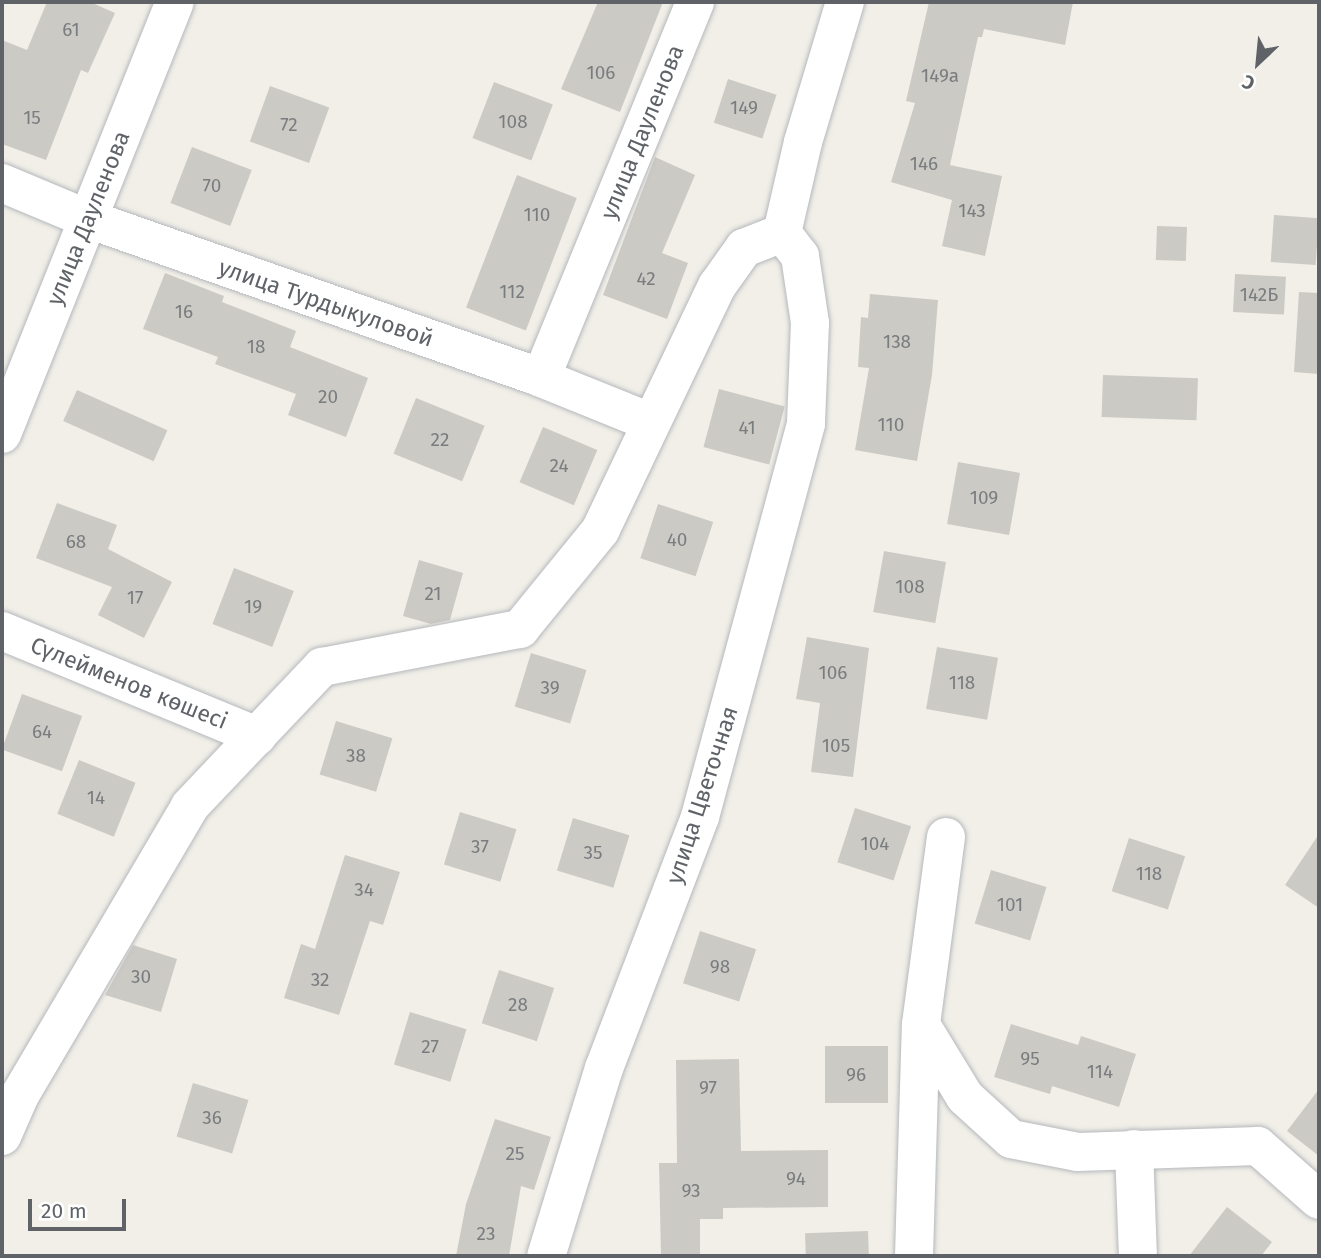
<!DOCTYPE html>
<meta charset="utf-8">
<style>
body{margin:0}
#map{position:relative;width:1321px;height:1258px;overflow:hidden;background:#f1efe8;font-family:"Fira Sans",sans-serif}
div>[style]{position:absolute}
.building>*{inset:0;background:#cccac5;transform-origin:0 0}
.roads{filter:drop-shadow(0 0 2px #b5b8bc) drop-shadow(0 0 2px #b5b8bc)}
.minor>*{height:38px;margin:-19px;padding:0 19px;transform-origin:19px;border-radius:19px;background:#fff}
span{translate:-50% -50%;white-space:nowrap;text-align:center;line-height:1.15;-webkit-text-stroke:5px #fff;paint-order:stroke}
.number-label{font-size:19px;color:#7a7d7f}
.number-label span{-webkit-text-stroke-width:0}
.street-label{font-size:23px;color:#5f6368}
.frame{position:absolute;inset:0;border:4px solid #5f6368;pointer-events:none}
.north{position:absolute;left:1223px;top:28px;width:70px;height:70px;-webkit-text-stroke:5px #fff;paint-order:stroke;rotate:206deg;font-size:19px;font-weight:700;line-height:28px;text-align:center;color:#5f6368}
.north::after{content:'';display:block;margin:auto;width:24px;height:32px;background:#5f6368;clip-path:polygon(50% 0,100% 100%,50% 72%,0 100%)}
.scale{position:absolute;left:28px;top:1199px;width:98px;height:32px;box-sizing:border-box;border:4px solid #5f6368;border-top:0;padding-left:9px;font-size:21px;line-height:24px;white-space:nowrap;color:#5f6368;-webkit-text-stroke:5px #fff;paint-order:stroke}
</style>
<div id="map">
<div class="building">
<i style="clip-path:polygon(47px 2px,90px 2px,115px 13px,88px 73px,81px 70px,46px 160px,2px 144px,2px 40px,27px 50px)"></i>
<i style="clip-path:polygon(598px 2px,663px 2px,620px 112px,561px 89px)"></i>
<i style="clip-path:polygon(929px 2px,1073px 2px,1065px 45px,984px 29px,982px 37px,978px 37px,950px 165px,1002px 176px,985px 256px,942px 246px,952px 200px,891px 182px,915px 103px,906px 101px)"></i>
<i style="left:728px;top:79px;width:51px;height:46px;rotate:18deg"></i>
<i style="left:494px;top:82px;width:63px;height:60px;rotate:21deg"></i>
<i style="left:270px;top:86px;width:63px;height:59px;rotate:20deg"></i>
<i style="left:192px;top:147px;width:64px;height:60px;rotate:21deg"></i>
<i style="clip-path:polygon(655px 157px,695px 175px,662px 253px,688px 263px,667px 319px,603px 295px)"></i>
<i style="left:517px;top:175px;width:64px;height:142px;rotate:21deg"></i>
<i style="left:1274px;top:215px;width:45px;height:47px;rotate:4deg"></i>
<i style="left:1157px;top:226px;width:30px;height:34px;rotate:2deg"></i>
<i style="clip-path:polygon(165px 273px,224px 296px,222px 302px,296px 331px,290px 347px,368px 378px,346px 437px,288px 415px,296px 394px,215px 364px,218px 357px,143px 329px)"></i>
<i style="left:1235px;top:274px;width:51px;height:38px;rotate:3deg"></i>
<i style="clip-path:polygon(1299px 292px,1319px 293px,1319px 374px,1294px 372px)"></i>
<i style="clip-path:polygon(870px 294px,938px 300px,932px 375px,917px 461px,855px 450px,869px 368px,858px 367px,861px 317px,868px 318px)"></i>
<i style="left:1103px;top:375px;width:95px;height:42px;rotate:2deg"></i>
<i style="left:719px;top:389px;width:68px;height:60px;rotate:15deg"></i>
<i style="left:77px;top:390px;width:99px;height:34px;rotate:24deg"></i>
<i style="left:416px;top:398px;width:74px;height:60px;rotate:22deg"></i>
<i style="left:543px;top:427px;width:59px;height:60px;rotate:23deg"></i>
<i style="left:958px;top:462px;width:63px;height:63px;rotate:10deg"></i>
<i style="clip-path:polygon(57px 503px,117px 525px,108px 549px,172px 582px,144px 638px,98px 615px,112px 587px,36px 558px)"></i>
<i style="left:658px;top:504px;width:58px;height:57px;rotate:18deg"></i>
<i style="left:884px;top:551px;width:63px;height:62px;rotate:10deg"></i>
<i style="clip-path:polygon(419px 560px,463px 573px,450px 620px,431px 624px,403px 616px)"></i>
<i style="left:234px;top:568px;width:64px;height:60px;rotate:21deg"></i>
<i style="clip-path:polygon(807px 637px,869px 648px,853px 777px,811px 772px,820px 703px,796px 699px)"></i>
<i style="left:937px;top:647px;width:62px;height:63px;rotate:10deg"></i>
<i style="left:531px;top:653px;width:58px;height:56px;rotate:17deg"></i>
<i style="left:22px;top:694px;width:64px;height:59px;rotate:20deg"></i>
<i style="left:336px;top:721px;width:59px;height:56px;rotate:17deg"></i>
<i style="left:79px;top:760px;width:61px;height:58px;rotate:22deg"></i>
<i style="left:855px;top:808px;width:59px;height:57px;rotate:18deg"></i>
<i style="left:460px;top:812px;width:59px;height:55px;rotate:17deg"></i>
<i style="left:573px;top:818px;width:59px;height:55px;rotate:17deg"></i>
<i style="clip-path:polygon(1319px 834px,1319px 908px,1285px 885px)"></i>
<i style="left:1129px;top:838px;width:59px;height:56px;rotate:18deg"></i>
<i style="clip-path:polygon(345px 855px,400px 872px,383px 925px,370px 921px,339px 1015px,284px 998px,301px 944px,315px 949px)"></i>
<i style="left:991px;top:870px;width:58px;height:56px;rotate:17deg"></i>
<i style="left:700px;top:931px;width:59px;height:55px;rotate:18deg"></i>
<i style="clip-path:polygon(133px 945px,177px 959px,161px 1012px,105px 995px)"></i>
<i style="left:499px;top:970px;width:58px;height:56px;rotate:18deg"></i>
<i style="left:410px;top:1012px;width:59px;height:55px;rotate:17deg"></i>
<i style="clip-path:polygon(1011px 1024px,1078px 1045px,1081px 1036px,1136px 1054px,1119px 1107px,1052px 1086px,1050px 1094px,994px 1077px)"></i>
<i style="left:888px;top:1046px;width:57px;height:63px;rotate:90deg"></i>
<i style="clip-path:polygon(739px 1059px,741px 1151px,828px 1150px,828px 1207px,723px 1208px,723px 1219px,700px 1219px,700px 1256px,661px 1256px,659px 1163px,677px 1163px,676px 1060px)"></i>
<i style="left:193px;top:1083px;width:58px;height:56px;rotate:17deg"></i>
<i style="clip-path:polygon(1319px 1089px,1319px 1156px,1287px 1131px)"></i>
<i style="clip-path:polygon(495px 1119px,551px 1137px,534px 1190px,521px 1186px,509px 1256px,456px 1256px,466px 1204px)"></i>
<i style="clip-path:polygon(1227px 1207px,1272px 1242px,1261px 1256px,1189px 1256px)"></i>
<i style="left:868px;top:1231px;width:25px;height:63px;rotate:88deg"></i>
</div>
<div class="roads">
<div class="minor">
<i style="left:2px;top:183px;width:93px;rotate:22.7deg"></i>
<i style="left:88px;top:219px;width:480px;rotate:19.3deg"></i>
<i style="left:541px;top:378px;width:118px;rotate:22deg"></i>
<i style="left:782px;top:233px;width:93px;rotate:-77deg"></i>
<i style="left:803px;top:142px;width:146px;rotate:-73.3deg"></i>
<i style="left:541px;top:378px;width:406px;rotate:-67.7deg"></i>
<i style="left:2px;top:434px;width:465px;rotate:-68.2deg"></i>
<i style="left:2px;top:631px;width:276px;rotate:22.4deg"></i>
<i style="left:946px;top:837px;width:190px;rotate:97.6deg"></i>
<i style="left:921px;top:1025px;width:84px;rotate:58.6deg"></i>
<i style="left:965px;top:1097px;width:62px;rotate:42.4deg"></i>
<i style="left:1011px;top:1139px;width:68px;rotate:11deg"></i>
<i style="left:1078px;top:1152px;width:180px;rotate:-1.9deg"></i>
<i style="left:1258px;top:1146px;width:81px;rotate:41.5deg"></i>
<i style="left:2px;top:1136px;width:45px;rotate:-66.3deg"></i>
<i style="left:20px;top:1095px;width:335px;rotate:-59.5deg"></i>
<i style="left:190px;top:806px;width:192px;rotate:-46.5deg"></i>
<i style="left:322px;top:667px;width:202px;rotate:-10.9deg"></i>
<i style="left:520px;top:629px;width:127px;rotate:-50.8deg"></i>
<i style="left:600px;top:531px;width:272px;rotate:-64.5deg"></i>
<i style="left:717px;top:286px;width:47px;rotate:-54.6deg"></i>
<i style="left:744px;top:248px;width:41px;rotate:-21.5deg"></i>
<i style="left:782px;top:233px;width:29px;rotate:52deg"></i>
<i style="left:800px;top:256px;width:68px;rotate:81.5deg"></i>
<i style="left:810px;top:323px;width:101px;rotate:92.3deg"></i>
<i style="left:806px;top:424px;width:407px;rotate:105.1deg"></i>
<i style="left:700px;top:817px;width:269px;rotate:110.9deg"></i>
<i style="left:604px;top:1068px;width:197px;rotate:107.1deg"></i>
<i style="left:1134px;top:1149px;width:107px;rotate:87.9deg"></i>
<i style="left:914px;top:1256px;width:231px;rotate:-88.3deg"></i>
</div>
</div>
<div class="number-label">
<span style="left:71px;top:30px">61</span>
<span style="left:601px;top:73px">106</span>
<span style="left:940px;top:76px">149а</span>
<span style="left:744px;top:108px">149</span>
<span style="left:32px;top:118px">15</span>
<span style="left:513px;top:122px">108</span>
<span style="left:289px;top:125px">72</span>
<span style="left:924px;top:164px">146</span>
<span style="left:212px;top:186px">70</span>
<span style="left:972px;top:211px">143</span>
<span style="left:537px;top:215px">110</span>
<span style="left:646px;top:279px">42</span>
<span style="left:512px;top:292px">112</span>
<span style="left:1259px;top:295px">142Б</span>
<span style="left:184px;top:312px">16</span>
<span style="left:897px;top:342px">138</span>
<span style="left:256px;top:347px">18</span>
<span style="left:328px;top:397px">20</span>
<span style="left:891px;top:425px">110</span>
<span style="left:747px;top:428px">41</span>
<span style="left:440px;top:440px">22</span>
<span style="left:559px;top:466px">24</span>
<span style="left:984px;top:498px">109</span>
<span style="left:677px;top:540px">40</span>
<span style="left:76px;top:542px">68</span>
<span style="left:910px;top:587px">108</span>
<span style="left:433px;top:594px">21</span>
<span style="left:135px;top:598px">17</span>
<span style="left:253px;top:607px">19</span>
<span style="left:833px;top:673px">106</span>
<span style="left:962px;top:683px">118</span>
<span style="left:550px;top:688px">39</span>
<span style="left:42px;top:732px">64</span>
<span style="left:836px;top:746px">105</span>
<span style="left:356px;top:756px">38</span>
<span style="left:96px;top:798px">14</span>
<span style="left:875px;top:844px">104</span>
<span style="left:480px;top:847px">37</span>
<span style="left:593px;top:853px">35</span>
<span style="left:1149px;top:874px">118</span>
<span style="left:364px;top:890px">34</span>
<span style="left:1010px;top:905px">101</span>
<span style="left:720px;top:967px">98</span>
<span style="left:141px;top:977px">30</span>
<span style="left:320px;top:980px">32</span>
<span style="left:518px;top:1005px">28</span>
<span style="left:430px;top:1047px">27</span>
<span style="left:1030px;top:1059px">95</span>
<span style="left:1100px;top:1072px">114</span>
<span style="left:856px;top:1075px">96</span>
<span style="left:708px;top:1088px">97</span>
<span style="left:212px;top:1118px">36</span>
<span style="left:515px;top:1154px">25</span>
<span style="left:796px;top:1179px">94</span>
<span style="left:691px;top:1191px">93</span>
<span style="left:486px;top:1234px">23</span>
</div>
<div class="street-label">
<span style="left:642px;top:132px;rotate:-68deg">улица Дауленова</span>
<span style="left:88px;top:218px;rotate:-68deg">улица Дауленова</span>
<span style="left:326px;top:303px;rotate:19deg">улица Турдыкуловой</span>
<span style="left:129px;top:683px;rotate:22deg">Сүлейменов көшесі</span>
<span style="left:702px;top:795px;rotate:-72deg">улица Цветочная</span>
</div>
<div class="frame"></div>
<div class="north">С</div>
<div class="scale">20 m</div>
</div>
